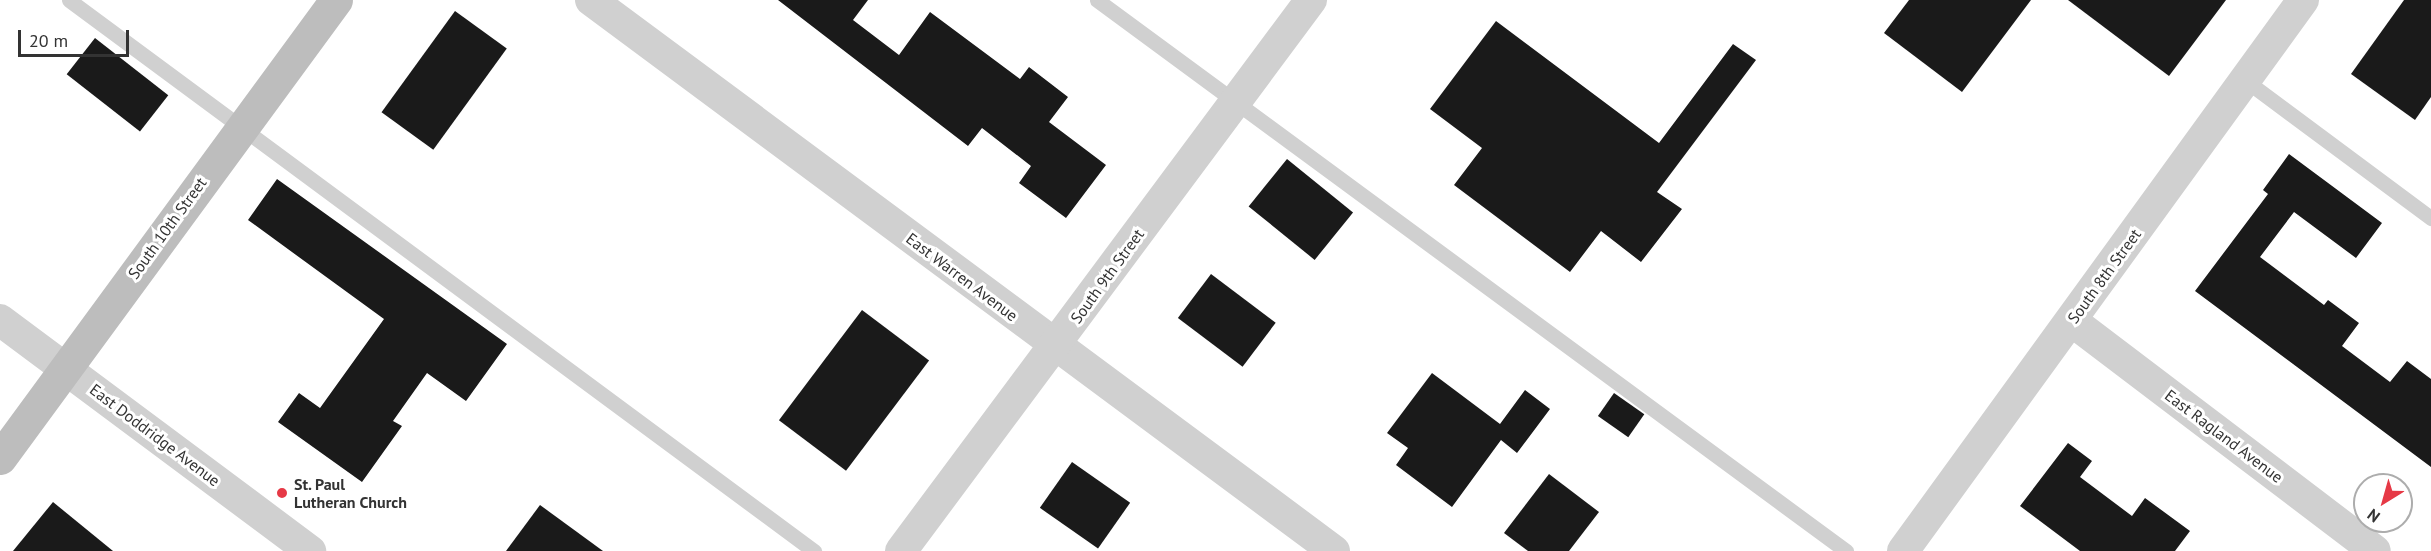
<!DOCTYPE html>
<style>
body{margin:0}
#map{position:relative;width:2431px;height:551px;overflow:hidden;background:#fff;font-family:"PT Sans",sans-serif}
div>[style]{position:absolute}
.building>*{inset:0;background:#1a1a1a;transform-origin:0 0}
.lane>*{height:15px;margin:-7.5px;padding:0 7.5px;transform-origin:7.5px;border-radius:7.5px;background:#d0d0d0}
.street>*{height:32px;margin:-16px;padding:0 16px;transform-origin:16px;border-radius:16px;background:#d0d0d0}
.secondary>*{height:33px;margin:-16.5px;padding:0 16.5px;transform-origin:16.5px;border-radius:16.5px;background:#bdbdbd}
.dots>*{width:16px;height:16px;translate:-50% -50%;box-sizing:border-box;border:3px solid #fff;border-radius:50%}
span{translate:-50% -50%;white-space:nowrap;text-align:center;line-height:1.15;-webkit-text-stroke:6px #fff;paint-order:stroke}
.street-label{font-size:16px;color:#333}
.poi-label{font-size:16px;color:#333;font-weight:700}
.left{translate:0 -50%;text-align:left}
.north{position:absolute;left:2353px;top:473px;width:60px;height:60px;box-sizing:border-box;background:#fff;border:2px solid #adadad;border-radius:50%;rotate:217deg;font-size:16px;font-weight:700;line-height:24px;text-align:center;color:#333}
.north::after{content:'';display:block;margin:auto;width:21px;height:27px;background:#e63946;clip-path:polygon(50% 0,100% 100%,50% 72%,0 100%)}
.scale{position:absolute;left:18px;top:30px;width:111px;height:27px;box-sizing:border-box;border:3px solid #333;border-top:0;padding-left:8px;font-size:18px;line-height:21px;white-space:nowrap;color:#333;-webkit-text-stroke:4px #fff;paint-order:stroke}
</style>
<div id="map">
<div class="building">
<i style="clip-path:polygon(778px 0,868px 0,853px 20px,899px 55px,930px 12px,1020px 79px,1029px 67px,1068px 97px,1049px 122px,1106px 165px,1066px 218px,1019px 183px,1031px 166px,982px 128px,968px 146px)"></i>
<i style="clip-path:polygon(1909px 0,2031px 0,1962px 92px,1884px 33px)"></i>
<i style="clip-path:polygon(2068px 0,2226px 0,2169px 76px)"></i>
<i style="clip-path:polygon(2404px 0,2431px 0,2431px 97px,2415px 120px,2351px 74px)"></i>
<i style="left:455px;top:11px;width:64px;height:125px;rotate:36deg"></i>
<i style="clip-path:polygon(1496px 21px,1659px 143px,1733px 44px,1756px 60px,1657px 192px,1682px 209px,1641px 262px,1601px 231px,1570px 272px,1454px 185px,1482px 148px,1430px 109px)"></i>
<i style="left:95px;top:38px;width:93px;height:46px;rotate:38deg"></i>
<i style="clip-path:polygon(2289px 154px,2382px 223px,2356px 258px,2294px 212px,2260px 257px,2324px 305px,2328px 300px,2359px 323px,2342px 346px,2390px 382px,2407px 361px,2431px 379px,2431px 467px,2195px 291px,2268px 194px,2263px 190px)"></i>
<i style="left:1287px;top:159px;width:85px;height:61px;rotate:39deg"></i>
<i style="clip-path:polygon(277px 179px,507px 344px,466px 401px,427px 373px,393px 421px,402px 426px,362px 482px,278px 422px,299px 393px,320px 408px,384px 319px,248px 220px)"></i>
<i style="left:1211px;top:274px;width:81px;height:55px;rotate:37deg"></i>
<i style="left:862px;top:310px;width:84px;height:138px;rotate:37deg"></i>
<i style="clip-path:polygon(1432px 373px,1500px 424px,1525px 390px,1550px 409px,1517px 453px,1501px 440px,1452px 507px,1396px 465px,1408px 448px,1387px 433px)"></i>
<i style="left:1614px;top:393px;width:37px;height:28px;rotate:35deg"></i>
<i style="clip-path:polygon(2068px 443px,2092px 461px,2080px 477px,2132px 516px,2145px 498px,2190px 531px,2175px 551px,2080px 551px,2020px 506px)"></i>
<i style="left:1072px;top:462px;width:71px;height:56px;rotate:35deg"></i>
<i style="clip-path:polygon(1549px 474px,1599px 512px,1569px 551px,1528px 551px,1504px 533px)"></i>
<i style="clip-path:polygon(53px 502px,113px 551px,13px 551px)"></i>
<i style="clip-path:polygon(540px 505px,603px 551px,506px 551px)"></i>
</div>
<div class="lane">
<i style="left:69px;top:0;width:927px;rotate:36.49deg"></i>
<i style="left:1097px;top:0;width:930px;rotate:36.34deg"></i>
<i style="left:2245px;top:80px;width:232px;rotate:36.6deg"></i>
</div>
<div class="street">
<i style="left:591px;top:0;width:925px;rotate:36.56deg"></i>
<i style="left:0;top:320px;width:387px;rotate:36.7deg"></i>
<i style="left:2072px;top:321px;width:380px;rotate:37.2deg"></i>
<i style="left:901px;top:551px;width:687px;rotate:-53.35deg"></i>
<i style="left:1903px;top:551px;width:681px;rotate:-54.02deg"></i>
</div>
<div class="secondary">
<i style="left:0;top:458px;width:568px;rotate:-53.74deg"></i>
</div>
<div class="dots">
<i style="left:282px;top:493px;background:#e63946"></i>
</div>
<div class="street-label">
<span style="left:167px;top:228px;rotate:-54deg">South 10th Street</span>
<span style="left:1107px;top:276px;rotate:-54deg">South 9th Street</span>
<span style="left:2104px;top:276px;rotate:-54deg">South 8th Street</span>
<span style="left:962px;top:277px;rotate:37deg">East Warren Avenue</span>
<span style="left:155px;top:435px;rotate:37deg">East Doddridge Avenue</span>
<span style="left:2224px;top:436px;rotate:37deg">East Ragland Avenue</span>
</div>
<div class="poi-label">
<span class="left" style="left:294px;top:493px">St. Paul<br>Lutheran Church</span>
</div>
<div class="north">N</div>
<div class="scale">20 m</div>
</div>
